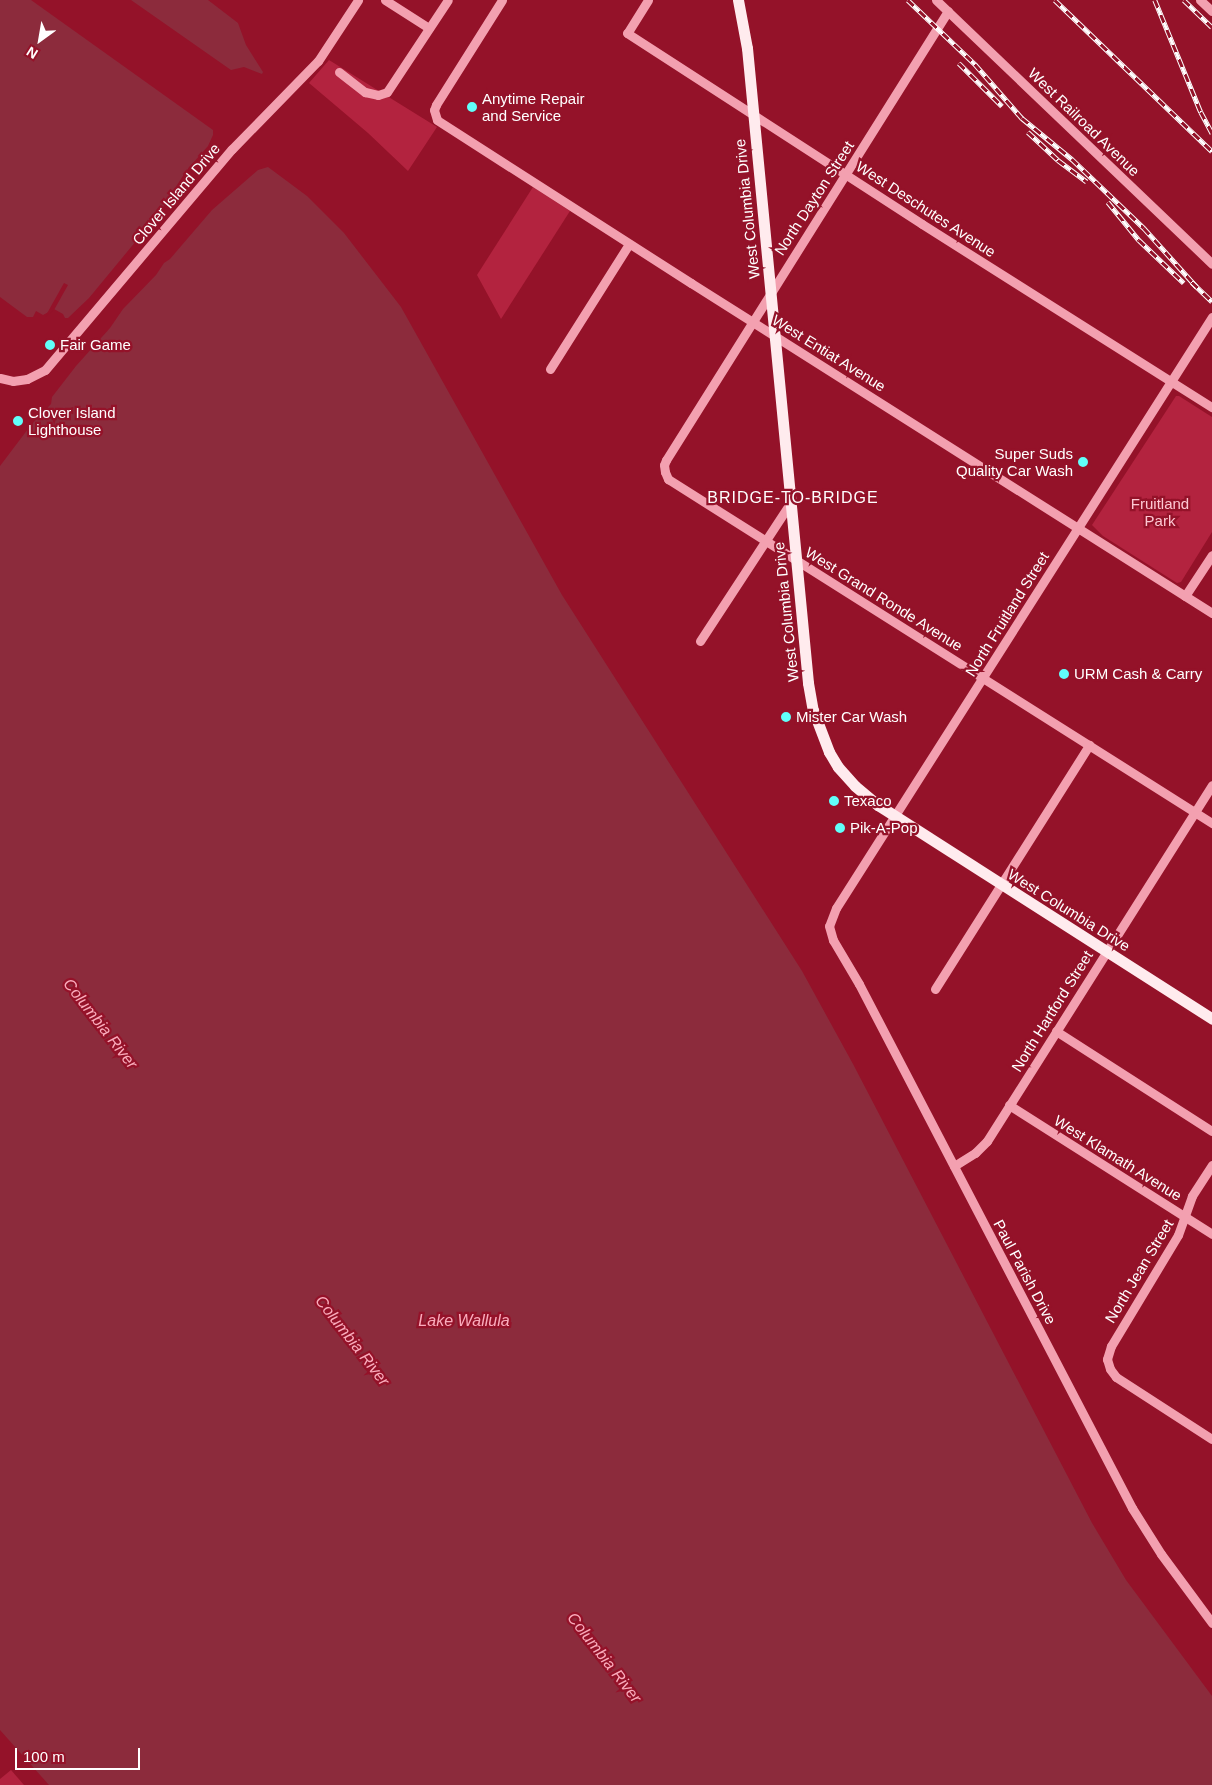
<!DOCTYPE html>
<style>
body{margin:0}
#map{position:relative;width:1212px;height:1785px;overflow:hidden;background:#941229;font-family:Helvetica,sans-serif}
div>[style]{position:absolute}
.green>*{inset:0;background:#b3233f}
.water>*{inset:0;background:#8c2b3c}
.pier>*{inset:0;background:#941229}
.minor>*{height:9px;margin:-4.5px;padding:0 4.5px;transform-origin:4.5px;border-radius:4.5px;background:#f3a0b0}
.major>*{height:11px;margin:-5.5px;padding:0 5.5px;transform-origin:5.5px;border-radius:5.5px;background:#ffebee}
.rail>*{height:4.5px;margin-top:-2.25px;transform-origin:0;background:repeating-linear-gradient(90deg,#941229 0 8px,#fff 0 16px);box-sizing:border-box;border-block:1px solid #fff}
.dots>*{width:14px;height:14px;translate:-50% -50%;box-sizing:border-box;border:2px solid #941229;border-radius:50%}
span{translate:-50% -50%;white-space:nowrap;text-align:center;line-height:1.15;-webkit-text-stroke:4.5px #941229;paint-order:stroke}
.poi-label{font-size:15px;color:#fff}
.left{translate:0 -50%;text-align:left}
.right{translate:-100% -50%;text-align:right}
.street-label{font-size:15px;color:#fff}
.park-label{font-size:15px;color:#fdc7d2}
.neighbourhood-label{font-size:16px;color:#fff;letter-spacing:1px}
.water-label{font-size:16px;color:#faacbc;font-style:italic}
.north{position:absolute;left:15px;top:15px;width:50px;height:50px;-webkit-text-stroke:4px #941229;paint-order:stroke;rotate:212deg;font-size:14px;font-weight:700;line-height:20px;text-align:center;color:#fff}
.north::after{content:'';display:block;margin:auto;width:18px;height:22px;background:#fff;clip-path:polygon(50% 0,100% 100%,50% 72%,0 100%)}
.scale{position:absolute;left:15px;top:1748px;width:125px;height:22px;box-sizing:border-box;border:2px solid #fff;border-top:0;padding-left:6px;font-size:15px;line-height:18px;white-space:nowrap;color:#fff;-webkit-text-stroke:4px #941229;paint-order:stroke}
</style>
<div id="map">
<div class="green">
<i style="clip-path:polygon(329px 60px,437px 127px,408px 171px,368px 133px,309px 83px)"></i>
<i style="clip-path:polygon(533px 187px,570px 211px,501px 319px,477px 275px)"></i>
<i style="clip-path:polygon(1176px 396px,1179px 396px,1212px 417px,1212px 532px,1181px 582px,1177px 583px,1103px 536px,1092px 525px)"></i>
<i style="clip-path:polygon(11px 1770px,24px 1785px,0 1785px,0 1779px)"></i>
</div>
<div class="water">
<i style="clip-path:polygon(0 0,31px 0,213px 130px,213px 135px,208px 146px,186px 171px,160px 212px,89px 298px,68px 318px,65px 318px,63px 314px,54px 309px,43px 315px,36px 311px,33px 317px,27px 317px,0 297px)"></i>
<i style="clip-path:polygon(131px 0,208px 0,238px 23px,246px 45px,263px 72px,262px 74px,244px 67px,231px 70px)"></i>
<i style="clip-path:polygon(268px 167px,307px 196px,344px 233px,401px 307px,562px 595px,802px 971px,853px 1064px,1092px 1523px,1126px 1580px,1212px 1696px,1212px 1785px,49px 1785px,0 1730px,0 466px,31px 425px,51px 404px,52px 397px,76px 366px,110px 328px,123px 309px,156px 275px,164px 263px,170px 259px,212px 210px,258px 170px)"></i>
</div>
<div class="pier">
<i style="clip-path:polygon(64px 283px,68px 285px,54px 310px,45px 317px)"></i>
</div>
<div class="minor">
<i style="left:385px;top:0;width:52px;rotate:32.5deg"></i>
<i style="left:502px;top:0;width:124px;rotate:122.2deg"></i>
<i style="left:436px;top:105px;width:5px;rotate:112deg"></i>
<i style="left:434px;top:110px;width:10px;rotate:73deg"></i>
<i style="left:437px;top:120px;width:302px;rotate:32.7deg"></i>
<i style="left:691px;top:283px;width:617px;rotate:32.35deg"></i>
<i style="left:648px;top:0;width:39px;rotate:122deg"></i>
<i style="left:627px;top:33px;width:351px;rotate:32.9deg"></i>
<i style="left:922px;top:224px;width:343px;rotate:32.3deg"></i>
<i style="left:936px;top:0;width:382px;rotate:43.7deg"></i>
<i style="left:1200px;top:0;width:16px;rotate:43deg"></i>
<i style="left:948px;top:11px;width:530px;rotate:122.13deg"></i>
<i style="left:666px;top:460px;width:5px;rotate:112deg"></i>
<i style="left:664px;top:465px;width:7px;rotate:82deg"></i>
<i style="left:665px;top:472px;width:8px;rotate:67deg"></i>
<i style="left:668px;top:479px;width:644px;rotate:32.31deg"></i>
<i style="left:339px;top:72px;width:33px;rotate:38deg"></i>
<i style="left:365px;top:92px;width:13px;rotate:13deg"></i>
<i style="left:378px;top:95px;width:9px;rotate:-18deg"></i>
<i style="left:387px;top:92px;width:110px;rotate:-56.5deg"></i>
<i style="left:1212px;top:317px;width:700px;rotate:122.46deg"></i>
<i style="left:836px;top:908px;width:19px;rotate:111deg"></i>
<i style="left:829px;top:926px;width:15px;rotate:74deg"></i>
<i style="left:833px;top:940px;width:51px;rotate:59.4deg"></i>
<i style="left:859px;top:984px;width:591px;rotate:62.48deg"></i>
<i style="left:1132px;top:1508px;width:54px;rotate:57.8deg"></i>
<i style="left:1161px;top:1554px;width:86px;rotate:53.5deg"></i>
<i style="left:550px;top:369px;width:148px;rotate:-57.7deg"></i>
<i style="left:0;top:378px;width:13px;rotate:13deg"></i>
<i style="left:13px;top:381px;width:14px;rotate:-8deg"></i>
<i style="left:27px;top:379px;width:20px;rotate:-27deg"></i>
<i style="left:45px;top:370px;width:289px;rotate:-49.8deg"></i>
<i style="left:232px;top:149px;width:123px;rotate:-45.7deg"></i>
<i style="left:318px;top:61px;width:73px;rotate:-56.7deg"></i>
<i style="left:1185px;top:596px;width:49px;rotate:-56.6deg"></i>
<i style="left:700px;top:641px;width:166px;rotate:-56.8deg"></i>
<i style="left:935px;top:989px;width:289px;rotate:-57.7deg"></i>
<i style="left:1056px;top:1031px;width:185px;rotate:32.7deg"></i>
<i style="left:1009px;top:1105px;width:241px;rotate:32.4deg"></i>
<i style="left:1212px;top:1165px;width:37px;rotate:123deg"></i>
<i style="left:1192px;top:1196px;width:41px;rotate:109.7deg"></i>
<i style="left:1178px;top:1235px;width:130px;rotate:121.1deg"></i>
<i style="left:1111px;top:1346px;width:14px;rotate:107deg"></i>
<i style="left:1107px;top:1359px;width:10px;rotate:73deg"></i>
<i style="left:1110px;top:1369px;width:10px;rotate:53deg"></i>
<i style="left:1116px;top:1377px;width:114px;rotate:32.9deg"></i>
<i style="left:954px;top:1166px;width:25px;rotate:-32deg"></i>
<i style="left:975px;top:1153px;width:17px;rotate:-45deg"></i>
<i style="left:987px;top:1141px;width:421px;rotate:-57.7deg"></i>
</div>
<div class="major">
<i style="left:738px;top:0;width:49px;rotate:79.4deg"></i>
<i style="left:747px;top:48px;width:638px;rotate:84.51deg"></i>
<i style="left:808px;top:683px;width:27px;rotate:80deg"></i>
<i style="left:813px;top:710px;width:45px;rotate:69.1deg"></i>
<i style="left:829px;top:752px;width:17px;rotate:59deg"></i>
<i style="left:838px;top:767px;width:25px;rotate:48deg"></i>
<i style="left:855px;top:786px;width:30px;rotate:40deg"></i>
<i style="left:878px;top:805px;width:397px;rotate:32.6deg"></i>
</div>
<div class="rail">
<i style="left:908px;top:0;width:93px;rotate:43.7deg"></i>
<i style="left:975px;top:64px;width:72px;rotate:49deg"></i>
<i style="left:1022px;top:118px;width:65px;rotate:39.4deg"></i>
<i style="left:1072px;top:159px;width:100px;rotate:43.8deg"></i>
<i style="left:1144px;top:228px;width:79px;rotate:48.1deg"></i>
<i style="left:1055px;top:0;width:218px;rotate:43.9deg"></i>
<i style="left:1155px;top:0;width:121px;rotate:67.7deg"></i>
<i style="left:1201px;top:112px;width:24px;rotate:62deg"></i>
<i style="left:1184px;top:0;width:39px;rotate:44deg"></i>
<i style="left:959px;top:63px;width:61px;rotate:45deg"></i>
<i style="left:1028px;top:132px;width:41px;rotate:43deg"></i>
<i style="left:1058px;top:160px;width:36px;rotate:37deg"></i>
<i style="left:1108px;top:202px;width:49px;rotate:50.8deg"></i>
<i style="left:1139px;top:240px;width:62px;rotate:43.7deg"></i>
<i style="left:1192px;top:282px;width:28px;rotate:44deg"></i>
</div>
<div class="dots">
<i style="left:472px;top:107px;background:#61fffa"></i>
<i style="left:50px;top:345px;background:#61fffa"></i>
<i style="left:18px;top:421px;background:#61fffa"></i>
<i style="left:1083px;top:462px;background:#61fffa"></i>
<i style="left:1064px;top:674px;background:#61fffa"></i>
<i style="left:786px;top:717px;background:#61fffa"></i>
<i style="left:834px;top:801px;background:#61fffa"></i>
<i style="left:840px;top:828px;background:#61fffa"></i>
</div>
<div class="poi-label">
<span class="left" style="left:482px;top:107px">Anytime Repair<br>and Service</span>
<span class="left" style="left:60px;top:345px">Fair Game</span>
<span class="left" style="left:28px;top:421px">Clover Island<br>Lighthouse</span>
<span class="right" style="left:1073px;top:462px">Super Suds<br>Quality Car Wash</span>
<span class="left" style="left:1074px;top:674px">URM Cash &amp; Carry</span>
<span class="left" style="left:796px;top:717px">Mister Car Wash</span>
<span class="left" style="left:844px;top:801px">Texaco</span>
<span class="left" style="left:850px;top:828px">Pik-A-Pop</span>
</div>
<div class="street-label">
<span style="left:1084px;top:122px;rotate:44deg">West Railroad Avenue</span>
<span style="left:176px;top:194px;rotate:-50deg">Clover Island Drive</span>
<span style="left:814px;top:198px;rotate:-57deg">North Dayton Street</span>
<span style="left:747px;top:209px;rotate:-96deg">West Columbia Drive</span>
<span style="left:926px;top:209px;rotate:33deg">West Deschutes Avenue</span>
<span style="left:829px;top:353px;rotate:32deg">West Entiat Avenue</span>
<span style="left:884px;top:599px;rotate:32deg">West Grand Ronde Avenue</span>
<span style="left:786px;top:612px;rotate:-96deg">West Columbia Drive</span>
<span style="left:1007px;top:614px;rotate:-58deg">North Fruitland Street</span>
<span style="left:1069px;top:910px;rotate:32deg">West Columbia Drive</span>
<span style="left:1052px;top:1011px;rotate:-58deg">North Hartford Street</span>
<span style="left:1118px;top:1158px;rotate:32deg">West Klamath Avenue</span>
<span style="left:1139px;top:1271px;rotate:-59deg">North Jean Street</span>
<span style="left:1025px;top:1272px;rotate:62deg">Paul Parish Drive</span>
</div>
<div class="park-label">
<span style="left:1160px;top:512px">Fruitland<br>Park</span>
</div>
<div class="neighbourhood-label">
<span style="left:793px;top:498px">BRIDGE-TO-BRIDGE</span>
</div>
<div class="water-label">
<span style="left:100px;top:1024px;rotate:52deg">Columbia River</span>
<span style="left:464px;top:1321px">Lake Wallula</span>
<span style="left:352px;top:1341px;rotate:52deg">Columbia River</span>
<span style="left:604px;top:1658px;rotate:52deg">Columbia River</span>
</div>
<div class="north">N</div>
<div class="scale">100 m</div>
</div>
